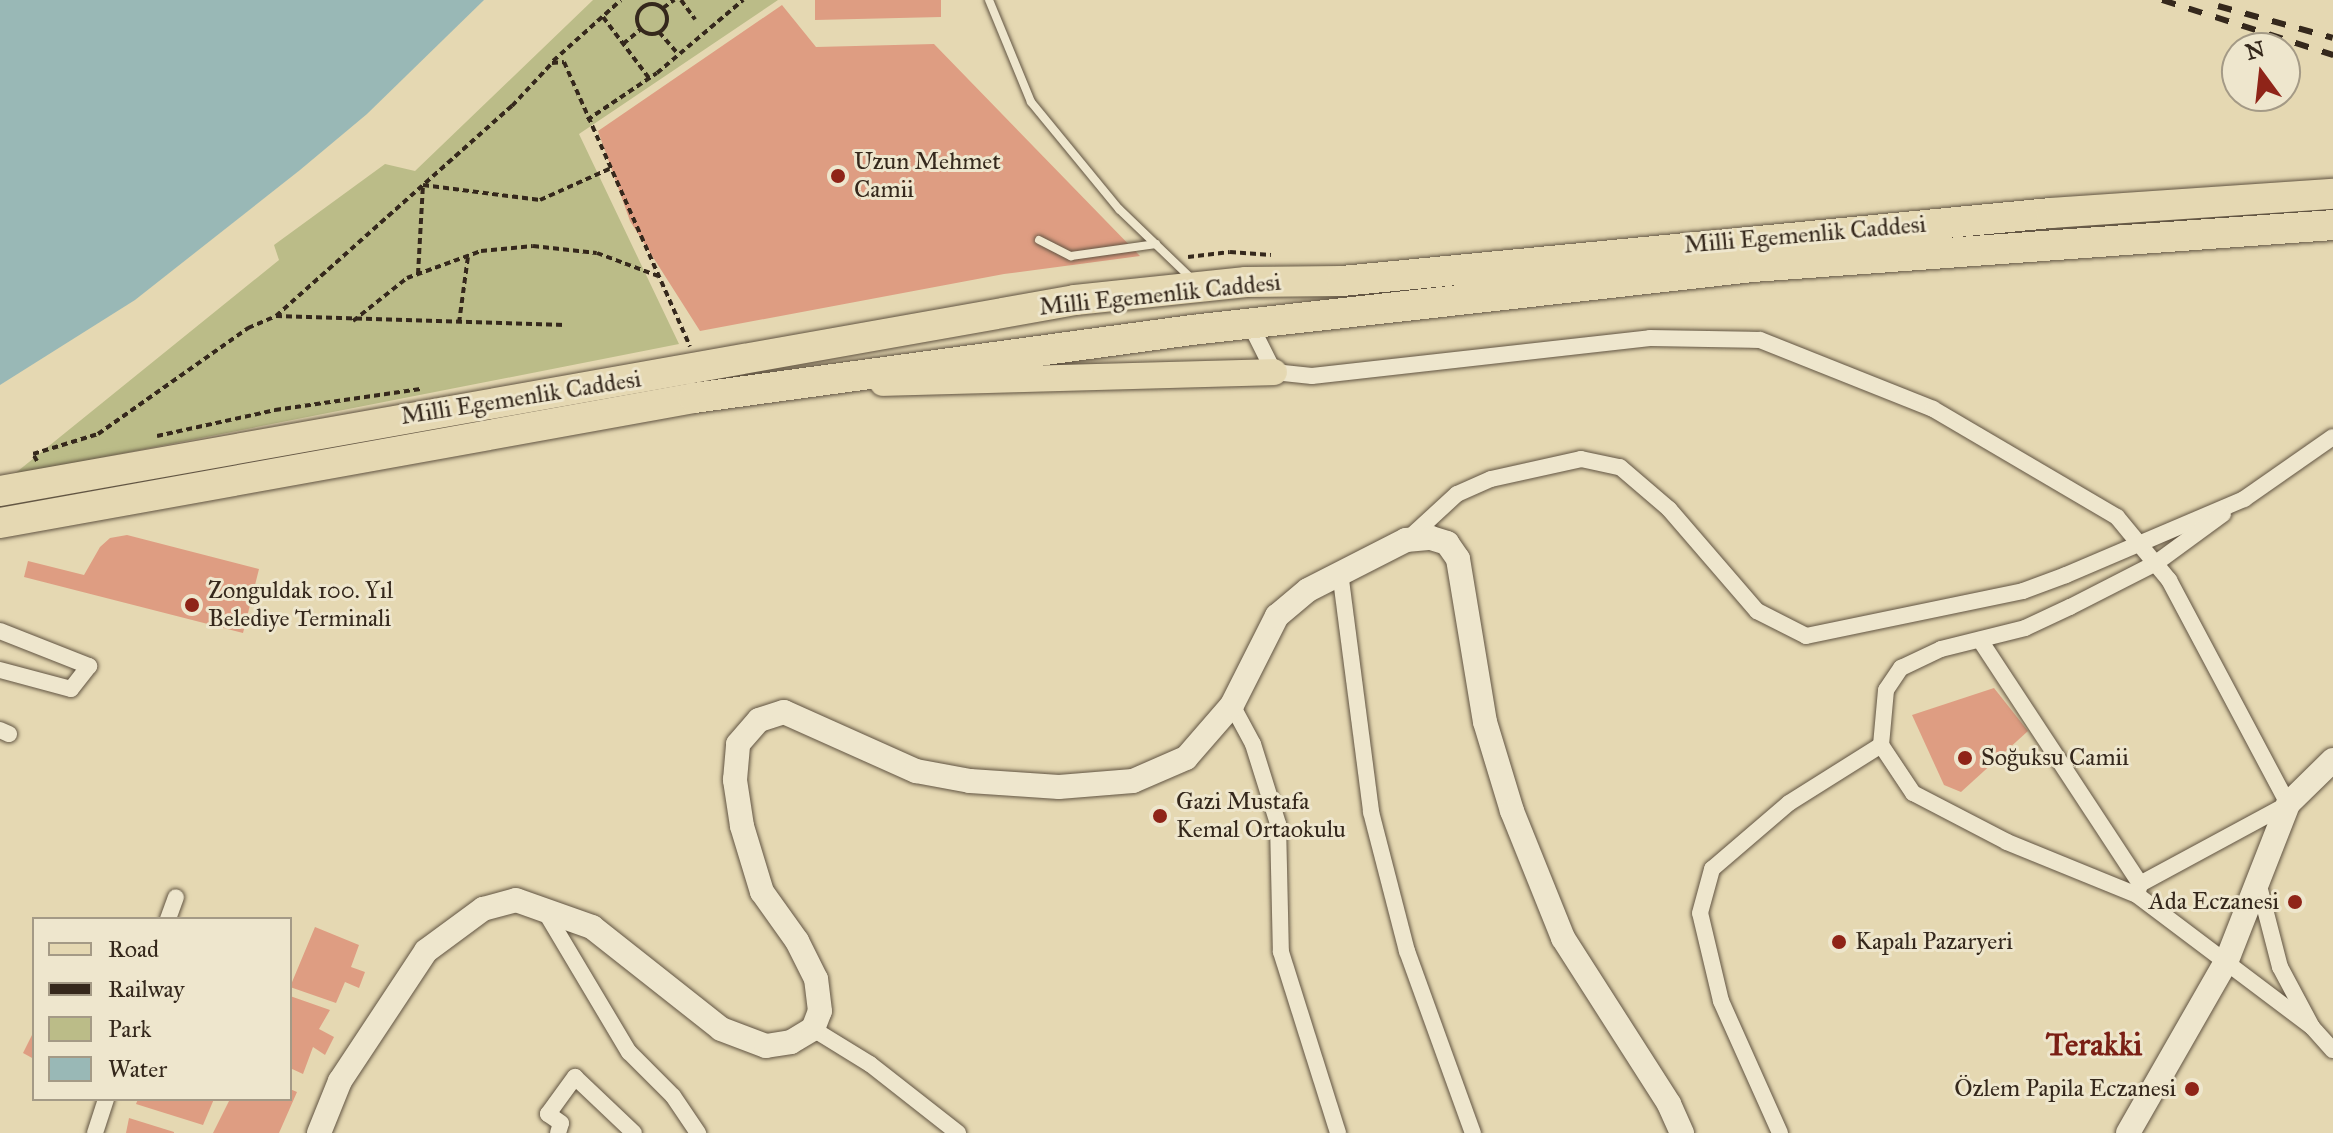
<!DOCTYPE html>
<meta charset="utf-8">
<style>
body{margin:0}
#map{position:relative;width:2333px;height:1133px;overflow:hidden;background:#e5d8b2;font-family:"IM FELL Great Primer",serif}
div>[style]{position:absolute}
.green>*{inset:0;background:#bbbc88}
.water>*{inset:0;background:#99b8b6}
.building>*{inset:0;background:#de9d82}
.path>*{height:4px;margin-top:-2px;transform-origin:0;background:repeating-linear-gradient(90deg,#35281c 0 6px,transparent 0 10px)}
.path>.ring{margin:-2px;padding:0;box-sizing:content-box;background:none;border:4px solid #35281c;border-radius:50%}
.roads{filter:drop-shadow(0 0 2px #615442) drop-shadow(0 0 2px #615442)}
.lane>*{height:8px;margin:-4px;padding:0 4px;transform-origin:4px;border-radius:4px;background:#eee6cd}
.street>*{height:16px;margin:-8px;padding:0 8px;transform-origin:8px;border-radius:8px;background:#eee6cd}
.secondary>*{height:24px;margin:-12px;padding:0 12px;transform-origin:12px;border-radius:12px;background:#eee6cd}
.primary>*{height:26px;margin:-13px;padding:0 13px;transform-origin:13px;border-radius:13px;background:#e5d8b2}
.highway>*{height:30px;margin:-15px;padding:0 15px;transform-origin:15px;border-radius:15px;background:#e5d8b2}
.rail>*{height:6px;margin-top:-3px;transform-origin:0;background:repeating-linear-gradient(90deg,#35281c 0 14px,transparent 0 28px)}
.dots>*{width:22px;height:22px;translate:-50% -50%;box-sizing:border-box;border:4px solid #eee6cd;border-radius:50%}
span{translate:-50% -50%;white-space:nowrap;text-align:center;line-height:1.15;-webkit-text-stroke:6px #eee6cd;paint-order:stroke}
.poi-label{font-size:24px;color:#35281c}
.left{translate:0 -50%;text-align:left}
.right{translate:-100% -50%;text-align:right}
.street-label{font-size:24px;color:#35281c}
.district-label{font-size:32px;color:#7a1f14;font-weight:700}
.legend{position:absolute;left:32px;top:917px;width:260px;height:184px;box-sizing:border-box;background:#eee6cd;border:2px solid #a49a86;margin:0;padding:10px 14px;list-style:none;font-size:24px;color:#35281c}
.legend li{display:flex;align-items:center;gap:16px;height:40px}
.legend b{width:40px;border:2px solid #a49a86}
.north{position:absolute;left:2221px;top:32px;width:80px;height:80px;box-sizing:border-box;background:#eee6cd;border:2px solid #a49a86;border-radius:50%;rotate:345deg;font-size:22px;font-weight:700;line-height:32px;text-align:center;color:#35281c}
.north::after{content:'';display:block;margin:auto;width:28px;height:36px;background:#8f2418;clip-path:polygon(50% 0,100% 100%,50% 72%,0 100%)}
</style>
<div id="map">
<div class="green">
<i style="clip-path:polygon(593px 0,778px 0,579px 134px,679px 344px,13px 475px,279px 260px,274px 245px,385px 164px,415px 171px)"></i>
</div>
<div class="water">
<i style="clip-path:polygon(0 0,484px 0,367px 114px,300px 170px,135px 300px,0 385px)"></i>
</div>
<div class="building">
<i style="clip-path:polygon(815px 0,941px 0,941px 17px,815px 20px)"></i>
<i style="clip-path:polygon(782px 5px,816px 47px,934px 44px,1140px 256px,1004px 274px,700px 331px,630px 221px,598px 131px)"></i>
<i style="clip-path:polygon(127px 535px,259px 569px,243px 633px,24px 577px,28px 561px,84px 575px,100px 547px,110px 538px)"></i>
<i style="clip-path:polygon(1994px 688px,2028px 731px,1961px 792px,1944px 785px,1912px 715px)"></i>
<i style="clip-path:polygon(315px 927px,359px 945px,351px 967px,365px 972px,359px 988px,345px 982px,336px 1003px,290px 987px)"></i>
<i style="clip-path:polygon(290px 996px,330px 1010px,319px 1029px,334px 1037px,325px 1055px,313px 1047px,303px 1074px,290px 1068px)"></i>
<i style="clip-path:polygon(34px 1031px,34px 1059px,23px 1053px)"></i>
<i style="clip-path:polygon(290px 1089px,297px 1092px,279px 1133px,213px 1133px,230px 1099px,290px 1099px)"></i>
<i style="clip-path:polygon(138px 1099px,214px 1099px,203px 1125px,136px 1104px)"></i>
<i style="clip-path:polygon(129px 1118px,174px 1132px,174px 1133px,126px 1133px)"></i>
</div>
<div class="path">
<i style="left:681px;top:0;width:24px;rotate:54deg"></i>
<i class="ring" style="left:637px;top:4px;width:26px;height:26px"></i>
<i style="left:663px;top:8px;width:14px;rotate:-36deg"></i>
<i style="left:603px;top:17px;width:76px;rotate:53deg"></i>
<i style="left:659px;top:32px;width:29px;rotate:49deg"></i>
<i style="left:623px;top:44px;width:23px;rotate:-40deg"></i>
<i style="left:553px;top:61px;width:91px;rotate:-41.9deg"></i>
<i style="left:587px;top:120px;width:84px;rotate:-33.9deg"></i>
<i style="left:657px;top:73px;width:113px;rotate:-40.3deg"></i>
<i style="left:1188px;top:257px;width:42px;rotate:-6.8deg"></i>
<i style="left:1230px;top:252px;width:41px;rotate:4.2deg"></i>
<i style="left:418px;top:274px;width:89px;rotate:-86.8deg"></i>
<i style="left:423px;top:185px;width:118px;rotate:7.3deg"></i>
<i style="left:540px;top:200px;width:76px;rotate:-24.2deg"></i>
<i style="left:276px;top:316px;width:316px;rotate:-41.7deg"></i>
<i style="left:512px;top:106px;width:59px;rotate:-47.1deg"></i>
<i style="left:552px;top:63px;width:12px;rotate:-5deg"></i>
<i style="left:564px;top:62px;width:311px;rotate:66.1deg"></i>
<i style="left:353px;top:321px;width:69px;rotate:-38.5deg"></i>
<i style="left:407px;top:278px;width:79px;rotate:-20deg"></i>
<i style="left:481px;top:251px;width:52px;rotate:-5.5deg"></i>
<i style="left:533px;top:246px;width:64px;rotate:6.2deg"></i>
<i style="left:597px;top:253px;width:65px;rotate:20.7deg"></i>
<i style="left:459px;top:323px;width:68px;rotate:-82.3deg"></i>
<i style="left:157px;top:436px;width:121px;rotate:-12.4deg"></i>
<i style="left:275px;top:410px;width:147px;rotate:-8.2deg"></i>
<i style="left:37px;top:461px;width:8px;rotate:-120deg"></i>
<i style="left:33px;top:454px;width:68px;rotate:-17.1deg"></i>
<i style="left:98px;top:434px;width:184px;rotate:-35.2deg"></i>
<i style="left:248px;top:328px;width:30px;rotate:-23deg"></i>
<i style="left:276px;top:316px;width:290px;rotate:1.8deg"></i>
</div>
<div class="roads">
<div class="lane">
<i style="left:989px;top:0;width:110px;rotate:67.6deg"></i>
<i style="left:1031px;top:102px;width:139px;rotate:50.6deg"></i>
<i style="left:1119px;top:209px;width:103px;rotate:43.8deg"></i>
<i style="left:1039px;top:240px;width:36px;rotate:27deg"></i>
<i style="left:1071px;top:256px;width:86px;rotate:-8deg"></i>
</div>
<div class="street">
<i style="left:1250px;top:324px;width:54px;rotate:63.4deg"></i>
<i style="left:1274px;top:372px;width:38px;rotate:6deg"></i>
<i style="left:1312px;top:376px;width:340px;rotate:-6.4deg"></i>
<i style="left:1650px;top:338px;width:110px;rotate:1deg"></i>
<i style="left:1760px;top:340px;width:186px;rotate:21.7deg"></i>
<i style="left:1933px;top:409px;width:213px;rotate:30.4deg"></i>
<i style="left:2117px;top:517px;width:82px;rotate:50.5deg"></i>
<i style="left:2169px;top:580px;width:254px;rotate:62deg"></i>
<i style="left:2288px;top:804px;width:168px;rotate:151.6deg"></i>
<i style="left:2140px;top:884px;width:11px;rotate:105deg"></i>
<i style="left:1407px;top:540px;width:68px;rotate:-42.6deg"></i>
<i style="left:1457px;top:494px;width:37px;rotate:-24deg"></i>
<i style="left:1491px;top:479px;width:92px;rotate:-12.5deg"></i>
<i style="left:1581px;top:459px;width:40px;rotate:12deg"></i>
<i style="left:1620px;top:467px;width:65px;rotate:40.6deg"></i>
<i style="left:1669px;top:509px;width:135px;rotate:49.2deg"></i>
<i style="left:1757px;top:611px;width:55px;rotate:27deg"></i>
<i style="left:1806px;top:636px;width:222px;rotate:-11.7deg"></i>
<i style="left:2023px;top:591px;width:46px;rotate:-20.4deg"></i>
<i style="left:2066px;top:575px;width:194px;rotate:-23.1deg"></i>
<i style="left:2244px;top:499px;width:108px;rotate:-34.9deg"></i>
<i style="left:1340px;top:572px;width:242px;rotate:82.6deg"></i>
<i style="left:1371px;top:812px;width:144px;rotate:75.5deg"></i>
<i style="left:1407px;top:951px;width:194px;rotate:70.1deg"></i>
<i style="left:0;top:631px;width:96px;rotate:21.5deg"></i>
<i style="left:89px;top:666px;width:29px;rotate:128deg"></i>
<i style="left:71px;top:689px;width:73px;rotate:-165deg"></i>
<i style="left:1980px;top:640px;width:292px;rotate:56.7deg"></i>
<i style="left:1232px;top:705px;width:44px;rotate:61.7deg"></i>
<i style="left:1253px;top:744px;width:84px;rotate:72.6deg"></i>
<i style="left:1278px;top:824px;width:128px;rotate:88.7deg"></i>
<i style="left:1281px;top:952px;width:190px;rotate:72.5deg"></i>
<i style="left:0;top:730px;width:10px;rotate:24deg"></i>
<i style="left:1881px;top:745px;width:58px;rotate:56.3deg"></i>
<i style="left:1913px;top:793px;width:106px;rotate:27.5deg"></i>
<i style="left:2007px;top:842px;width:140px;rotate:22.2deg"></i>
<i style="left:2137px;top:895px;width:219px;rotate:37deg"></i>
<i style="left:2258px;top:882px;width:88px;rotate:75.5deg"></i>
<i style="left:2280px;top:967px;width:68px;rotate:61.9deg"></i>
<i style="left:2312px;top:1027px;width:31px;rotate:48deg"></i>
<i style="left:543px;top:908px;width:168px;rotate:59.2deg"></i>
<i style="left:629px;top:1052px;width:62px;rotate:45deg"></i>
<i style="left:673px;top:1096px;width:45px;rotate:56deg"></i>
<i style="left:168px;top:919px;width:23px;rotate:-70deg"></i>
<i style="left:813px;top:1029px;width:67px;rotate:31.6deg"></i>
<i style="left:870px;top:1064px;width:112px;rotate:38.1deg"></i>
<i style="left:95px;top:1133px;width:36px;rotate:-72deg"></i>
<i style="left:558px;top:1133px;width:10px;rotate:-73deg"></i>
<i style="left:561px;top:1123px;width:16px;rotate:-145deg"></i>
<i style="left:548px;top:1114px;width:46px;rotate:-53.9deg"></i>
<i style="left:575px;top:1077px;width:81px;rotate:43.5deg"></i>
<i style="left:1780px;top:1133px;width:145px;rotate:-114.1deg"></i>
<i style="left:1721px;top:1001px;width:90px;rotate:-103.4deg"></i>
<i style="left:1700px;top:913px;width:46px;rotate:-74.7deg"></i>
<i style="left:1712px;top:869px;width:101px;rotate:-40.6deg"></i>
<i style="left:1789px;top:803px;width:109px;rotate:-32.2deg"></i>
<i style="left:1881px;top:745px;width:55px;rotate:-84.8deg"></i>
<i style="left:1886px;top:690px;width:27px;rotate:-56deg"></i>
<i style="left:1901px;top:668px;width:44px;rotate:-25.4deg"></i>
<i style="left:1941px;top:649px;width:87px;rotate:-14deg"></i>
<i style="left:2025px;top:628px;width:50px;rotate:-25deg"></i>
<i style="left:2070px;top:607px;width:97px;rotate:-27.1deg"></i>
<i style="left:2156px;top:563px;width:83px;rotate:-36.2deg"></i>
</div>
<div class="secondary">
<i style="left:319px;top:1133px;width:56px;rotate:-68deg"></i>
<i style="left:340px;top:1081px;width:156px;rotate:-56.5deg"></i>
<i style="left:426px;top:951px;width:71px;rotate:-36.4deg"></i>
<i style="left:483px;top:909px;width:34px;rotate:-15deg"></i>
<i style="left:516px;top:900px;width:81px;rotate:19.6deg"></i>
<i style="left:592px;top:927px;width:164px;rotate:38.3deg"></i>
<i style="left:721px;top:1029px;width:48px;rotate:20.7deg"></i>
<i style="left:766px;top:1046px;width:25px;rotate:-9deg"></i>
<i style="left:791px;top:1042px;width:26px;rotate:-31deg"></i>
<i style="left:813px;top:1029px;width:19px;rotate:-69deg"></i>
<i style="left:820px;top:1011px;width:32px;rotate:-97deg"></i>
<i style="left:816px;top:979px;width:42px;rotate:-116.6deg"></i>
<i style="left:797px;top:941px;width:60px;rotate:-125.5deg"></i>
<i style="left:762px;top:892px;width:69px;rotate:-106.9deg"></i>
<i style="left:742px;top:826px;width:47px;rotate:-98.7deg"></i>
<i style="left:735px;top:780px;width:36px;rotate:-85deg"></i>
<i style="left:738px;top:744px;width:32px;rotate:-49deg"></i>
<i style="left:759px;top:720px;width:26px;rotate:-18deg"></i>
<i style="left:784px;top:712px;width:145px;rotate:24.1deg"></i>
<i style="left:916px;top:771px;width:55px;rotate:10.5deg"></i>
<i style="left:970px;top:781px;width:89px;rotate:3.9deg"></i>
<i style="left:1059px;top:787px;width:74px;rotate:-4.6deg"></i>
<i style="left:1133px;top:781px;width:58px;rotate:-23.5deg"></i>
<i style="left:1186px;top:758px;width:70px;rotate:-49deg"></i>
<i style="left:1232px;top:705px;width:100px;rotate:-63.2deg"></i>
<i style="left:1277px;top:616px;width:40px;rotate:-40deg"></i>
<i style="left:1308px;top:590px;width:110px;rotate:-27deg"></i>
<i style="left:1406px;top:540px;width:25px;rotate:-5deg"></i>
<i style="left:1431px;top:538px;width:17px;rotate:17deg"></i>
<i style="left:1447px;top:543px;width:19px;rotate:55deg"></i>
<i style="left:1458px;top:559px;width:165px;rotate:80.6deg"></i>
<i style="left:1485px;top:722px;width:93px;rotate:73.1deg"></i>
<i style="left:1512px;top:811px;width:137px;rotate:68.1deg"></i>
<i style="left:1563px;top:938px;width:197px;rotate:57.4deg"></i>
<i style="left:1669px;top:1104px;width:32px;rotate:66deg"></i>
<i style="left:2128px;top:1133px;width:199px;rotate:-60.2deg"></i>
<i style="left:2227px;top:960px;width:168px;rotate:-68.6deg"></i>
<i style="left:2288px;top:804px;width:63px;rotate:-44.4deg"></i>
</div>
<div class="primary">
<i style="left:883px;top:383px;width:391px;rotate:-1.6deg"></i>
</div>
<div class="highway">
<i style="left:0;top:491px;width:1092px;rotate:-10.07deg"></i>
<i style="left:1075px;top:300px;width:172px;rotate:-6deg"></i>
<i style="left:1246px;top:282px;width:96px;rotate:-0.6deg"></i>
<i style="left:1342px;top:281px;width:712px;rotate:-5.48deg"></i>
<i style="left:2051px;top:213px;width:283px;rotate:-3.9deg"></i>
<i style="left:0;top:523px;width:705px;rotate:-10.21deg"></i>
<i style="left:694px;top:398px;width:503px;rotate:-7.78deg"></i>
<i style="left:1192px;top:330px;width:565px;rotate:-6.41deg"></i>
<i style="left:1753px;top:267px;width:582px;rotate:-4.14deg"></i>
</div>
</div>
<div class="rail">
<i style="left:2162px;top:0;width:180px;rotate:17.8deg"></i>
<i style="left:2218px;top:6px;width:119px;rotate:15.5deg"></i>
</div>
<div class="dots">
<i style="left:838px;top:176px;background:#8f2418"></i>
<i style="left:192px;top:605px;background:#8f2418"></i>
<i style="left:1965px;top:758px;background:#8f2418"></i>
<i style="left:1160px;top:816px;background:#8f2418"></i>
<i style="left:2295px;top:902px;background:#8f2418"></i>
<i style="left:1839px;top:942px;background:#8f2418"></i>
<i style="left:2192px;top:1089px;background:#8f2418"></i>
</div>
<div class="poi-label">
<span class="left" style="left:854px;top:176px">Uzun Mehmet<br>Camii</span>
<span class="left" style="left:208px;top:605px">Zonguldak 100. Yıl<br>Belediye Terminali</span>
<span class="left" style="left:1981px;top:758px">Soğuksu Camii</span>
<span class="left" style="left:1176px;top:816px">Gazi Mustafa<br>Kemal Ortaokulu</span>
<span class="right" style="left:2279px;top:902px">Ada Eczanesi</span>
<span class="left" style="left:1855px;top:942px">Kapalı Pazaryeri</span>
<span class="right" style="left:2176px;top:1089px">Özlem Papila Eczanesi</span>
</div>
<div class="street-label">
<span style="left:1805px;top:235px;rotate:-5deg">Milli Egemenlik Caddesi</span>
<span style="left:1160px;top:295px;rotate:-6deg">Milli Egemenlik Caddesi</span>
<span style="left:521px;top:398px;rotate:-9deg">Milli Egemenlik Caddesi</span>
</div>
<div class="district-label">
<span style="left:2094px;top:1045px">Terakki</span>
</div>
<ul class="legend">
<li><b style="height:10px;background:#e5d8b2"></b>Road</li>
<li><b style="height:10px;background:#35281c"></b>Railway</li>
<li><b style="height:22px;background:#bbbc88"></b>Park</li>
<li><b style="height:22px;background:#99b8b6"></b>Water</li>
</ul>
<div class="north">N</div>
</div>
